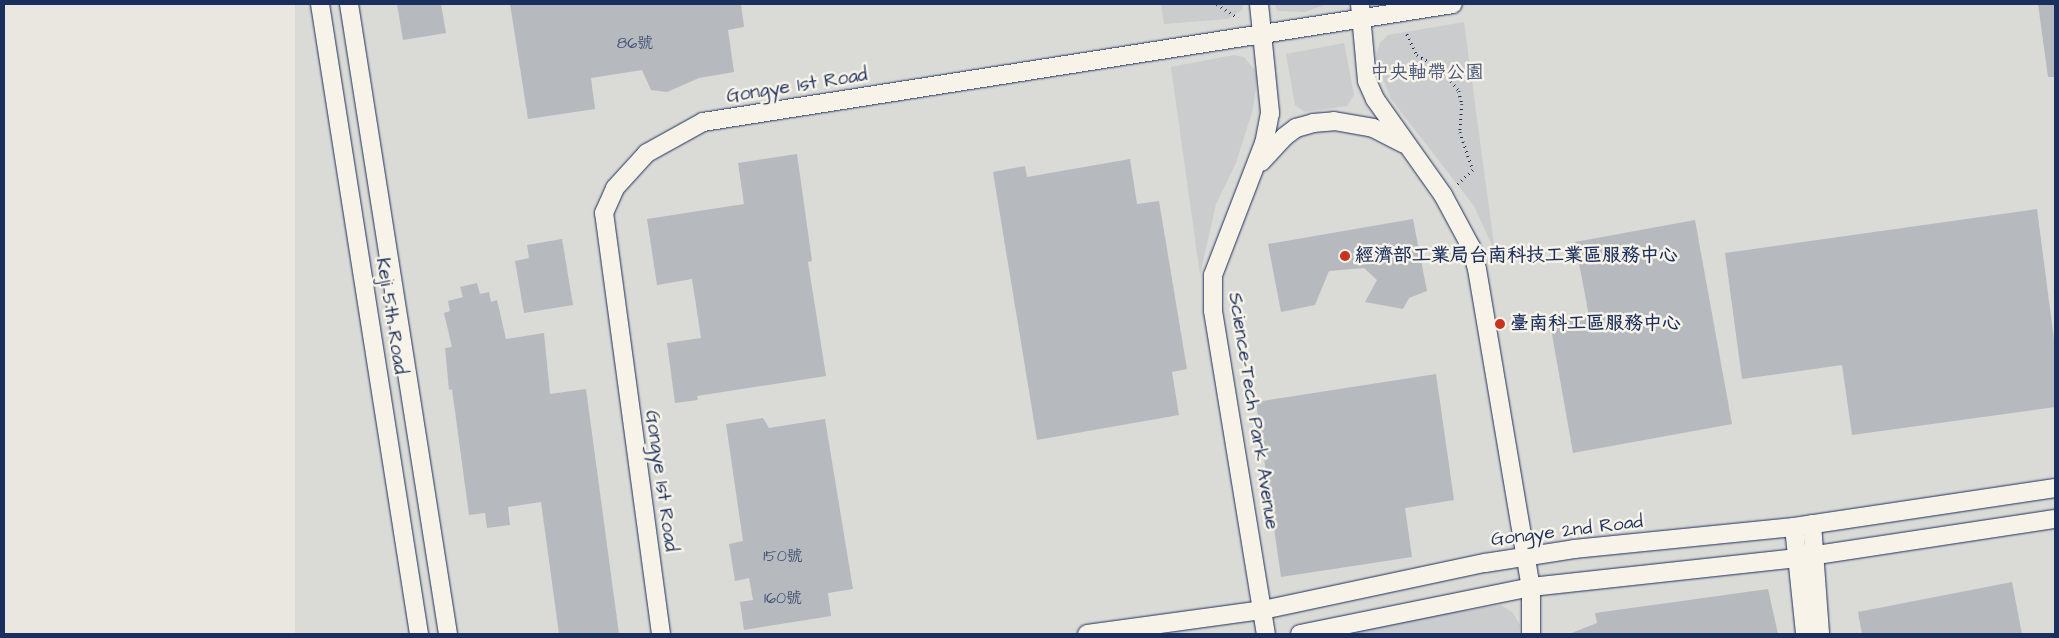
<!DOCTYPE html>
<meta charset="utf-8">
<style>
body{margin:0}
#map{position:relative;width:2059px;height:638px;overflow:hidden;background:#eae7e0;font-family:"Architects Daughter","LXGW WenKai TC",sans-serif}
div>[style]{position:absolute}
.built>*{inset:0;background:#dadad6;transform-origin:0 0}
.green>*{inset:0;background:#cbcccd}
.building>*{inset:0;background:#b6babf}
.path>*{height:2.5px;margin-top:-1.25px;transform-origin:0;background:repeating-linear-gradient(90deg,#1b2f5e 0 1px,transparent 0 5px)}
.roads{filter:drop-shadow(0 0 1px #1b2f5e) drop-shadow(0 0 1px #1b2f5e)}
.minor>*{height:18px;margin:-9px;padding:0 9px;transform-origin:9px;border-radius:9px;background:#f7f3e8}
.dots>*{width:14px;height:14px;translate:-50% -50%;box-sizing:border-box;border:2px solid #f7f3e8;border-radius:50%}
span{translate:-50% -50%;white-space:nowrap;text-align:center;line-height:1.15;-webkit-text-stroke:5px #f7f3e8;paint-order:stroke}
.number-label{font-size:16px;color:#425276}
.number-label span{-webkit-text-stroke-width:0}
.park-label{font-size:19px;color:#47567a}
.street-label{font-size:19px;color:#1b2f5e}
.poi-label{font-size:19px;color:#1b2f5e;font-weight:700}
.left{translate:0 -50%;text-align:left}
.frame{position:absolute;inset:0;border:5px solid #1b2f5e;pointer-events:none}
</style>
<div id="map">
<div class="built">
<i style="left:295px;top:4px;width:1760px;height:637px"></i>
</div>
<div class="green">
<i style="clip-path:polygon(1161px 4px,1243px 4px,1242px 10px,1228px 19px,1164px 24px)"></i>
<i style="clip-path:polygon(1274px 4px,1327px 4px,1305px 12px,1278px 11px)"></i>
<i style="clip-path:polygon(1464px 22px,1495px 252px,1474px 206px,1391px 99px,1375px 59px,1380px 43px,1388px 35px)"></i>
<i style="clip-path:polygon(1344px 43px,1354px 95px,1347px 106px,1305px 112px,1295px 105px,1286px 54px)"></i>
<i style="clip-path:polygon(1234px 55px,1244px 57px,1258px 74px,1253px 109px,1236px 163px,1216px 204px,1200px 275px,1171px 67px)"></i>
<i style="clip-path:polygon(1501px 605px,1513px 613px,1520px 625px,1519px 634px,1316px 634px)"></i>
</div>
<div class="building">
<i style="clip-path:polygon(397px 4px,441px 4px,446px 33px,403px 40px)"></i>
<i style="clip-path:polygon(510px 4px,741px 4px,744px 27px,728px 30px,734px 72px,699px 78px,667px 92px,651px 90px,642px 70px,591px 78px,595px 109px,528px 119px)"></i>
<i style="clip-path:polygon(2038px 4px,2055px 4px,2055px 77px,2048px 77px)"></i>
<i style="clip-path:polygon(797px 154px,812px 261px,808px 262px,826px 376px,697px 396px,698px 400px,675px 403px,667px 343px,701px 338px,692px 279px,657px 285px,647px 219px,744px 204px,738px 163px)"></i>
<i style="clip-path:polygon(1130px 159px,1137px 204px,1159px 201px,1187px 369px,1172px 372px,1179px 415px,1037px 440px,993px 172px,1025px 166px,1027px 177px)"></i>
<i style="clip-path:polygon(2037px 209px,2055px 347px,2055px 407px,1852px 435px,1842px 365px,1742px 379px,1725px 253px)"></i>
<i style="clip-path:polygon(1413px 219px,1427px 291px,1409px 298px,1403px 309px,1365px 302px,1377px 280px,1364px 268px,1329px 271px,1315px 305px,1281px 312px,1268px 244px)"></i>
<i style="clip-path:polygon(1695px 220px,1732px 424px,1573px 453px,1550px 323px,1589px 316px,1575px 242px)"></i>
<i style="clip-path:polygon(562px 239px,573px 305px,524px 313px,515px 261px,529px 258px,527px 245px)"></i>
<i style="clip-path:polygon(477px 283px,480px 294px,489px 292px,491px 302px,497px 300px,506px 339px,544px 333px,550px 394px,586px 389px,619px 634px,559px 634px,541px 502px,508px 507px,510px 525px,487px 528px,485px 513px,469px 515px,452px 389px,449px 390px,445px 348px,452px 347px,444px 313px,450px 311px,448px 301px,463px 297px,460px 287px)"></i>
<i style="clip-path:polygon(1436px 374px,1454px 500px,1405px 508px,1412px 557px,1281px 577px,1256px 402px)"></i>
<i style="clip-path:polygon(763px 418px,769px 428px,825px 419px,853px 589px,828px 593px,831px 616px,744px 630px,740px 602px,753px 600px,749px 578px,735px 581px,729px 544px,743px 541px,726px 424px)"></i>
<i style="clip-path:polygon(2012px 582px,2022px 634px,1862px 634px,1858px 612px)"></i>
<i style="clip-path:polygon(1768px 589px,1778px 634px,1569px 634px,1597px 623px,1595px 613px)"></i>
</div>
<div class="path">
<i style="left:1217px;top:4px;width:25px;rotate:34deg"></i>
<i style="left:1407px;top:34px;width:23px;rotate:65deg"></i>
<i style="left:1417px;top:55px;width:29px;rotate:29deg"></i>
<i style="left:1442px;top:69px;width:28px;rotate:52deg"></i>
<i style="left:1459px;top:91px;width:13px;rotate:77deg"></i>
<i style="left:1462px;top:104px;width:28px;rotate:94deg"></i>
<i style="left:1460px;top:132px;width:40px;rotate:71.1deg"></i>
<i style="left:1473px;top:170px;width:23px;rotate:137deg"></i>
</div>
<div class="roads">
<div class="minor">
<i style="left:320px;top:4px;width:638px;rotate:81.07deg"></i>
<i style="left:349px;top:4px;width:638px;rotate:81.07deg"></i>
<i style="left:1259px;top:4px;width:110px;rotate:84.2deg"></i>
<i style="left:1270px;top:113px;width:31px;rotate:101deg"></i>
<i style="left:1264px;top:143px;width:142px;rotate:111.1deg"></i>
<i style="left:1213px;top:275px;width:36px;rotate:90deg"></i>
<i style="left:1213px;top:311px;width:327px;rotate:80.7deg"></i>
<i style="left:1360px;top:4px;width:77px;rotate:84.8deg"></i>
<i style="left:1367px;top:81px;width:20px;rotate:66deg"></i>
<i style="left:1375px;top:99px;width:118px;rotate:54.7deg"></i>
<i style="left:1443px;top:195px;width:59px;rotate:61.7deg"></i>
<i style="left:1471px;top:247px;width:23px;rotate:75deg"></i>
<i style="left:1477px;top:269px;width:323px;rotate:80.4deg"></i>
<i style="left:1531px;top:587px;width:47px;rotate:90deg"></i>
<i style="left:1261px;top:162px;width:34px;rotate:-47deg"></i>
<i style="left:1284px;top:137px;width:15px;rotate:-37deg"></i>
<i style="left:1296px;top:128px;width:18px;rotate:-16deg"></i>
<i style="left:1313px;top:123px;width:21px;rotate:-5deg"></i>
<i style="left:1334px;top:121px;width:40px;rotate:10deg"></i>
<i style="left:1373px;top:128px;width:34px;rotate:27deg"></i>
<i style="left:1812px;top:524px;width:110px;rotate:85.8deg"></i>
<i style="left:1794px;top:527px;width:108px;rotate:84.1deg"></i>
<i style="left:661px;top:634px;width:425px;rotate:-97.7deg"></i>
<i style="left:604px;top:213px;width:27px;rotate:-66deg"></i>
<i style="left:615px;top:188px;width:47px;rotate:-47.6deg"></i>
<i style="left:647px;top:153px;width:64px;rotate:-29deg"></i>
<i style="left:703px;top:122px;width:759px;rotate:-8.94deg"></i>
<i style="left:1087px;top:634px;width:178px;rotate:-7.8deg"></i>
<i style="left:1263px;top:610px;width:227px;rotate:-12deg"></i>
<i style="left:1485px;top:563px;width:90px;rotate:-8.9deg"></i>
<i style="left:1574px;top:549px;width:221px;rotate:-5.7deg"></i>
<i style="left:1794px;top:527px;width:264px;rotate:-8.5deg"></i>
<i style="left:1300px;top:634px;width:236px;rotate:-11.5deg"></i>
<i style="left:1531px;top:587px;width:268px;rotate:-6.2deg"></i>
<i style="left:1797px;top:558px;width:261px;rotate:-8.6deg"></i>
</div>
</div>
<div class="dots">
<i style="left:1345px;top:256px;background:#c8321e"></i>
<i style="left:1500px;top:324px;background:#c8321e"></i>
</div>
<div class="number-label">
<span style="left:635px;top:43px">86號</span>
<span style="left:783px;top:556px">150號</span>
<span style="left:783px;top:598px">160號</span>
</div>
<div class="park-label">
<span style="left:1427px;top:73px">中央軸帶公園</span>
</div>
<div class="street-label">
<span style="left:797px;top:86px;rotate:-9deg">Gongye 1st Road</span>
<span style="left:391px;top:316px;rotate:81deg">Keji 5th Road</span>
<span style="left:1253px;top:411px;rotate:81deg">Science-Tech Park Avenue</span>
<span style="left:661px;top:481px;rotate:82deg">Gongye 1st Road</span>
<span style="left:1567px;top:531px;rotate:-7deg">Gongye 2nd Road</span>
</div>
<div class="poi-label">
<span class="left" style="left:1355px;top:256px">經濟部工業局台南科技工業區服務中心</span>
<span class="left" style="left:1510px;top:324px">臺南科工區服務中心</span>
</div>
<div class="frame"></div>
</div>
